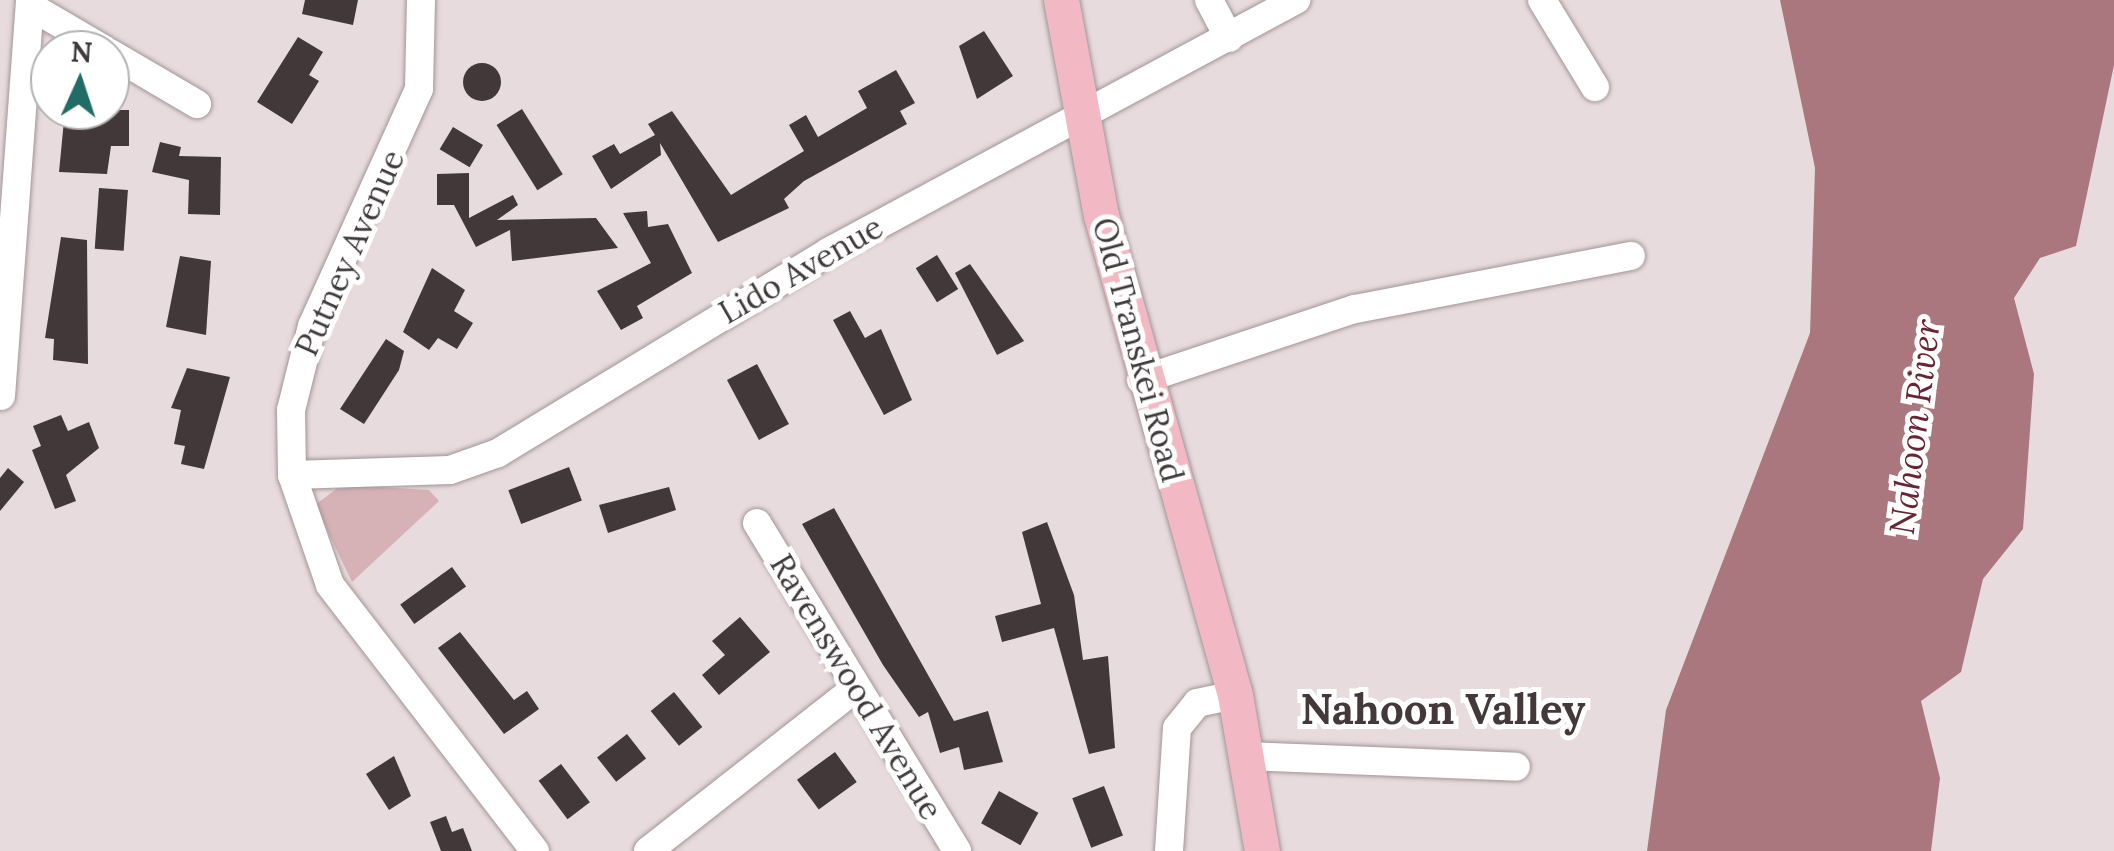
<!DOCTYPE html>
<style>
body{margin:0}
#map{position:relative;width:2114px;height:851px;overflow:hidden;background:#e8dbdd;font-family:Lora,serif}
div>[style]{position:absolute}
.green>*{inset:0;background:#d6b2b7}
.water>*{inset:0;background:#ab777f}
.building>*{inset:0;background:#423839;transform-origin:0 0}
.round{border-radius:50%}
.roads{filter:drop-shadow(0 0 2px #a19597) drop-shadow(0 0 2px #a19597)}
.minor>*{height:28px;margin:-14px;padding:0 14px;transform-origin:14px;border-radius:14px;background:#fff}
.major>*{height:35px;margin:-17.5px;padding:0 17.5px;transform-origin:17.5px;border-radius:17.5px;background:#f2b8c3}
span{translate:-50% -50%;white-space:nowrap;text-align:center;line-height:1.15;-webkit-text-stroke:10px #fff;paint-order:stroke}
.street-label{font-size:32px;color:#403b3b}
.water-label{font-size:35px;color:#672535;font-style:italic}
.district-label{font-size:42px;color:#43393b;font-weight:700}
.north{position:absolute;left:30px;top:30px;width:100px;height:100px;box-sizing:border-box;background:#fff;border:2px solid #b3b1b1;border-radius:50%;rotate:3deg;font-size:28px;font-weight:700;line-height:40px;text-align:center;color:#403b3b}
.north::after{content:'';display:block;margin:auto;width:35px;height:45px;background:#216c66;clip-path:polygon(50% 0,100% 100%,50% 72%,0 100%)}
</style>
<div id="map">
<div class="green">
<i style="clip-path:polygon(363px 486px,429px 490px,439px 501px,352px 582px,315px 505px,339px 487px)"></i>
</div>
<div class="water">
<i style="clip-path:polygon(1780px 0,2114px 0,2114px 65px,2076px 246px,2040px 258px,2014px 298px,2034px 374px,2023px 529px,1983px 579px,1961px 672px,1921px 701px,1940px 778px,1931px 851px,1647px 851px,1666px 710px,1810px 333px,1815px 168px)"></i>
</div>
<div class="building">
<i style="clip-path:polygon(305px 0,358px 0,353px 25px,302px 14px)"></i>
<i style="clip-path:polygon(984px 31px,1013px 76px,977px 99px,959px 46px)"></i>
<i style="clip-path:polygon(298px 37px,323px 52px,309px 75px,319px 81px,292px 124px,257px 102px)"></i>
<i class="round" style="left:463px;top:63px;width:38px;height:38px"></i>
<i style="clip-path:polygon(896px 70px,915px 103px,900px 111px,907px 124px,804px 181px,784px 199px,789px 208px,718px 242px,660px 143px,661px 155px,611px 189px,592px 156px,614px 144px,620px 154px,655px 135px,648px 124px,672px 111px,731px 195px,804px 151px,789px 125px,806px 115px,818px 137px,867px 108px,858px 91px)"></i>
<i style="left:522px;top:109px;width:77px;height:30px;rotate:58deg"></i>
<i style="clip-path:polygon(65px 110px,129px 110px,129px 146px,111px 146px,107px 174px,59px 172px)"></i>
<i style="left:453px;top:127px;width:35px;height:26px;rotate:31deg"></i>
<i style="clip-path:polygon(160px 142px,181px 147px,179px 156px,221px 157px,220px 215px,188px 214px,189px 180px,152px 172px)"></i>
<i style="clip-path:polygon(469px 173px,469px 218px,513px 195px,518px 205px,497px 220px,596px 218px,618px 248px,512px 261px,510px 230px,476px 247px,454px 205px,437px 205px,437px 174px)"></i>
<i style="left:99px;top:188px;width:29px;height:61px;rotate:4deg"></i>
<i style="clip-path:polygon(647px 211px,648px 227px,668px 224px,692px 273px,637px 306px,643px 318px,621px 330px,597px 291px,651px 263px,623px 213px)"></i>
<i style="clip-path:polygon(61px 237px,87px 240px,88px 364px,53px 360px,54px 339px,45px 338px)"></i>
<i style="left:937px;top:255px;width:40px;height:25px;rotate:58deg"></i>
<i style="clip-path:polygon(180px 256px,211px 261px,206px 335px,166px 327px)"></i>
<i style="clip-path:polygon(970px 264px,1024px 341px,997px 355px,955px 273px)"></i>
<i style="clip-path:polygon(432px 268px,465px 290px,454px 311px,473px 323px,457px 349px,438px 338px,429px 350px,403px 332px)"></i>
<i style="clip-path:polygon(850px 311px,865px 338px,881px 329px,912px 400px,884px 415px,833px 320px)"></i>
<i style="clip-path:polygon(386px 339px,404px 351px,399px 370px,364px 424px,340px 409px)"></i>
<i style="left:757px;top:364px;width:68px;height:34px;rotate:62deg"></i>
<i style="clip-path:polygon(187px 368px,230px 377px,204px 469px,181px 464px,185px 446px,174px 444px,181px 410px,171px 408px)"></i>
<i style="clip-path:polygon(61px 415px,68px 431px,89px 422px,99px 448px,66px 475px,76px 501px,55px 509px,32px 450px,41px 446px,33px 426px)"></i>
<i style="left:569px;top:467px;width:36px;height:65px;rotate:69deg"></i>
<i style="clip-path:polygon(8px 468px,24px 482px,0 511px,0 478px)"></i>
<i style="clip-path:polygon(669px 487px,676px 510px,608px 533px,599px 505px)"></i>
<i style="clip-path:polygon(834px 508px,954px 721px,988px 711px,1003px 762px,964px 770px,959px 747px,940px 753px,928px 712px,919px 717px,883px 665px,802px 524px)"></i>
<i style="clip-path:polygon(1047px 522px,1074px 595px,1083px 660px,1108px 656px,1115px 748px,1089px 754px,1054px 628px,1002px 642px,995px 616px,1041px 604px,1022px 532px)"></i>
<i style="left:452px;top:567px;width:24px;height:64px;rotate:54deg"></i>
<i style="clip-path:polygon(740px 617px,770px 652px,719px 695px,702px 675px,725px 655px,712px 641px)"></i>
<i style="clip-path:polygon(460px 632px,514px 700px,527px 691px,539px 709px,504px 734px,438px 648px)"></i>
<i style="left:674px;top:692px;width:45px;height:30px;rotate:51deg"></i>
<i style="left:627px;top:734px;width:31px;height:38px;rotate:52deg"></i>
<i style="left:835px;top:752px;width:37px;height:47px;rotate:54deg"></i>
<i style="clip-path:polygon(394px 756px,411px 796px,389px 810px,366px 774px)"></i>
<i style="left:561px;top:764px;width:48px;height:28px;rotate:53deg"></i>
<i style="left:1104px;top:786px;width:53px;height:34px;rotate:69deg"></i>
<i style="left:999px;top:791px;width:45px;height:37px;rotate:29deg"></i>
<i style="clip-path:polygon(446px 816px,452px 832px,463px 828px,472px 851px,441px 851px,430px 822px)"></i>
</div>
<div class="roads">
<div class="minor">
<i style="left:421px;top:0;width:89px;rotate:91.3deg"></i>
<i style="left:419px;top:89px;width:260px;rotate:114.3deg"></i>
<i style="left:312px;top:326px;width:87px;rotate:104deg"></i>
<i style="left:291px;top:410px;width:65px;rotate:89.1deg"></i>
<i style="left:292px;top:475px;width:116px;rotate:70.9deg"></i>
<i style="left:330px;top:585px;width:336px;rotate:52.4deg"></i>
<i style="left:1209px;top:0;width:43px;rotate:62.2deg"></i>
<i style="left:1542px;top:0;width:102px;rotate:58.7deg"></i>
<i style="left:30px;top:6px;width:87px;rotate:30.4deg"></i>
<i style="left:110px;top:53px;width:101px;rotate:30.4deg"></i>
<i style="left:1141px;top:380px;width:225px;rotate:-18.4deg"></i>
<i style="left:1355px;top:309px;width:281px;rotate:-10.9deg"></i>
<i style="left:1px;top:396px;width:397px;rotate:-85.8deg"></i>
<i style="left:292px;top:475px;width:158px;rotate:-1.8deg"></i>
<i style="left:450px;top:470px;width:51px;rotate:-19.5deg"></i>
<i style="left:498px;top:453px;width:386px;rotate:-31.3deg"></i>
<i style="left:828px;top:252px;width:532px;rotate:-28.3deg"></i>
<i style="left:757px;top:523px;width:384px;rotate:58.6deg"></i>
<i style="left:1247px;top:756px;width:269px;rotate:2.3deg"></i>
<i style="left:648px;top:851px;width:264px;rotate:-38.1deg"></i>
<i style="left:1169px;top:851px;width:123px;rotate:-86.3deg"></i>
<i style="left:1177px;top:728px;width:32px;rotate:-51deg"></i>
<i style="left:1197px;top:703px;width:39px;rotate:-12deg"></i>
</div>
<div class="major">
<i style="left:1061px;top:0;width:219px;rotate:79.5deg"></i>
<i style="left:1101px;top:215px;width:498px;rotate:74.4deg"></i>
<i style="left:1235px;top:695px;width:158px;rotate:80.2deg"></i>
</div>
</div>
<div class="street-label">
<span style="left:350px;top:253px;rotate:-66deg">Putney Avenue</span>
<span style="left:801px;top:270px;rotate:-30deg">Lido Avenue</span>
<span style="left:1138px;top:350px;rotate:75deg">Old Transkei Road</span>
<span style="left:856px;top:687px;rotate:59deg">Ravenswood Avenue</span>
</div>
<div class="water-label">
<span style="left:1915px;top:427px;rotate:-83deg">Nahoon River</span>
</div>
<div class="district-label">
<span style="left:1443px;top:709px">Nahoon Valley</span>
</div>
<div class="north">N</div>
</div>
